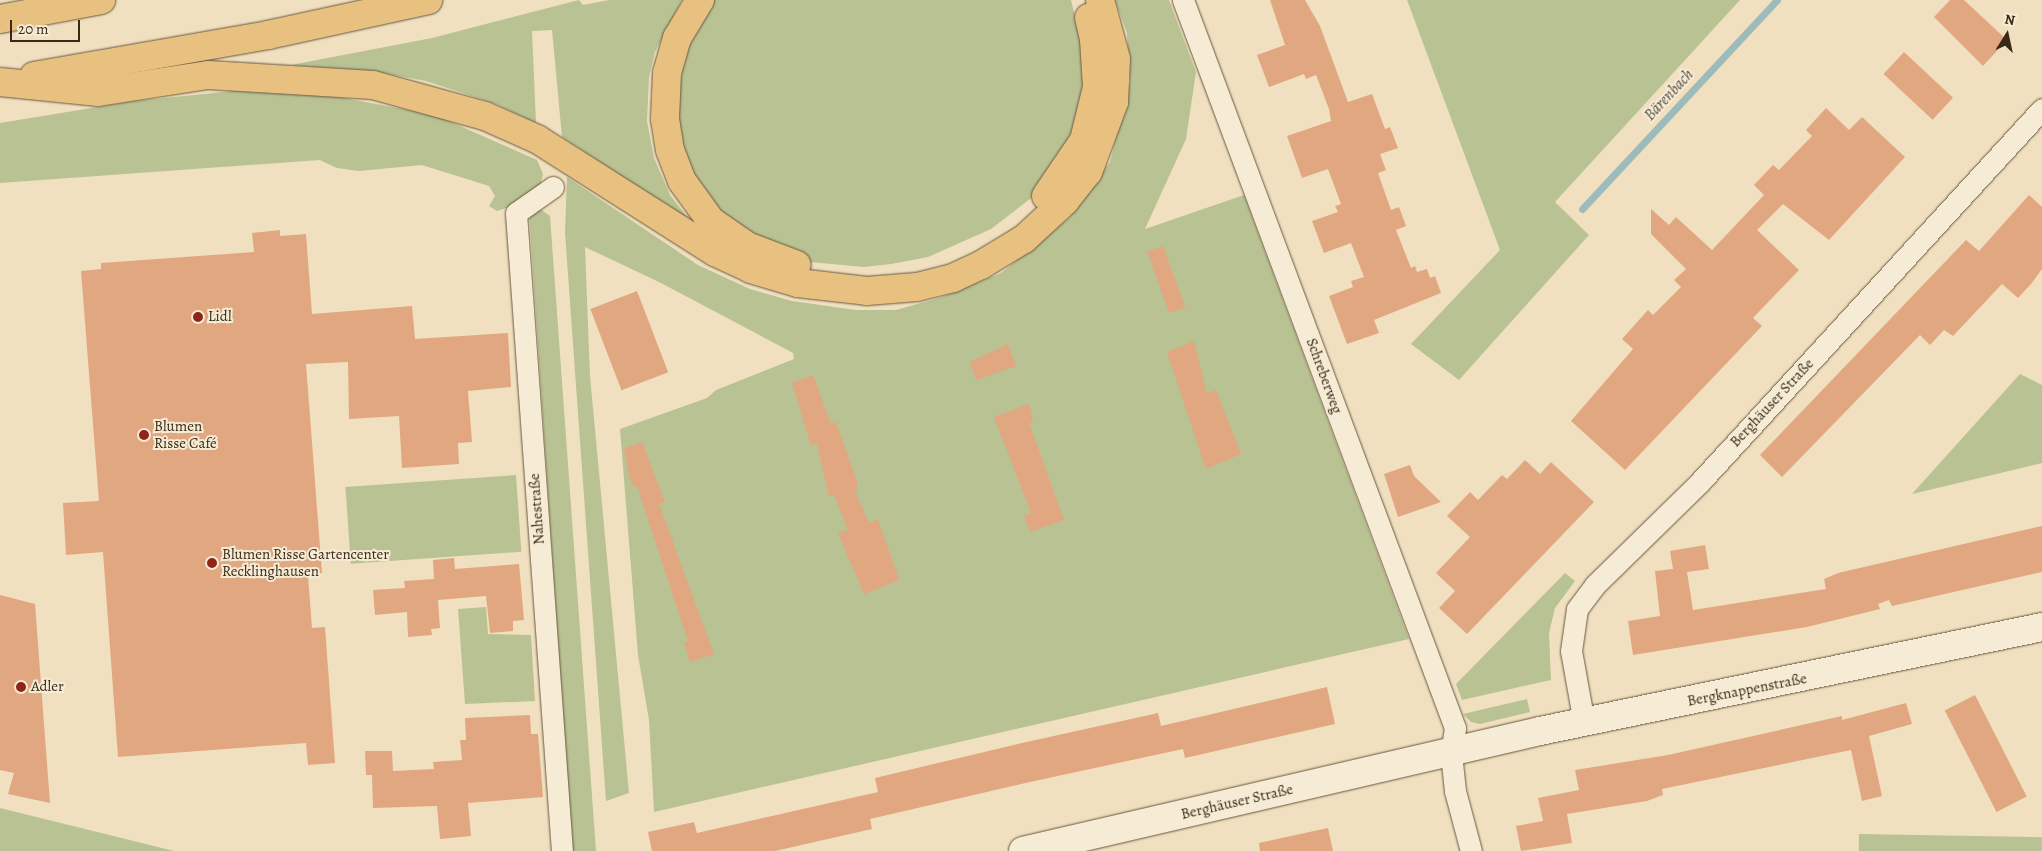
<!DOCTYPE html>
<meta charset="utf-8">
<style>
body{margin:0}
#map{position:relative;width:2042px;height:851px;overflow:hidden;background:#f1e0bf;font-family:Alegreya,serif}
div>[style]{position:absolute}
.green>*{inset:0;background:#b9c292;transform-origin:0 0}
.stream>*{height:7px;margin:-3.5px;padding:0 3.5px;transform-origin:3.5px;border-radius:3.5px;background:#9ebbbb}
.building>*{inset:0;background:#e1a780;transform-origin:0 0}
.roads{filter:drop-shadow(0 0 1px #675740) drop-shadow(0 0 1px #675740)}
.street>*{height:21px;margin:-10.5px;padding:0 10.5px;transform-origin:10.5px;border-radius:10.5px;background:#f6ebd5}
.secondary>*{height:28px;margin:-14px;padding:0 14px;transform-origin:14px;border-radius:14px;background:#f6ebd5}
.highway>*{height:28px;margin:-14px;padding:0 14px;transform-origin:14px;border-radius:14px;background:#e8c080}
.dots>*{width:14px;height:14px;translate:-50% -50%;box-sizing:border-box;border:2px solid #f6ebd5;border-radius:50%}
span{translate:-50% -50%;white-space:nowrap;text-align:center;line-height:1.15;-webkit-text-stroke:4px #f6ebd5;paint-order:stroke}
.poi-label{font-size:15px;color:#392916}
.left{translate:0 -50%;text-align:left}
.street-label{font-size:15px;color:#392916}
.water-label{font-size:16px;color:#524e3f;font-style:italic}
.north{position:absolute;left:1982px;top:10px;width:50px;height:50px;-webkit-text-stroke:4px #f6ebd5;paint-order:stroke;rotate:10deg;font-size:14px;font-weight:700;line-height:20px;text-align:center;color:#392916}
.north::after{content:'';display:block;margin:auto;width:18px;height:22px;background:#392916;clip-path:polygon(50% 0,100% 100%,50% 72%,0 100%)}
.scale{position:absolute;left:10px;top:20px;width:70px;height:22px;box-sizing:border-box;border:2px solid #392916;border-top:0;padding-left:6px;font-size:15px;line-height:18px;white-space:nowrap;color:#392916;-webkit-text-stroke:4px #f6ebd5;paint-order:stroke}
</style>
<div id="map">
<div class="green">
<i style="clip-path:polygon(579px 0,583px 5px,609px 0,682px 0,655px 52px,649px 77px,647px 121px,654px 158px,670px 195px,691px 222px,562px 137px,552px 30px,532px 31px,536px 123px,496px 104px,426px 81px,372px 71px,291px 65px,432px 38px)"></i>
<i style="clip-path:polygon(713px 0,1071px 0,1088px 70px,1080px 123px,1035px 195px,991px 229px,928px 257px,891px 264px,864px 267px,799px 261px,731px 225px,688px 169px,674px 115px,684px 50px)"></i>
<i style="clip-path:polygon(1115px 0,1169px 0,1196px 72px,1186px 139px,1145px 229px,1244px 195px,1409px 639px,654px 812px,649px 720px,638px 655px,620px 429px,707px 398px,716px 390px,794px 359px,793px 353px,661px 283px,585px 247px,590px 376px,629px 793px,606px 801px,565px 233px,567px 177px,698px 265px,750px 289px,792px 301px,856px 310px,896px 310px,942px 297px,1001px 273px,1070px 217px,1110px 162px,1130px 82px,1127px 33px)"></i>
<i style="clip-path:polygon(1407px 0,1740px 0,1555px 202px,1589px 235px,1459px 380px,1411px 344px,1500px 250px)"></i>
<i style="clip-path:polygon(244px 90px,333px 96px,435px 115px,537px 160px,543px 174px,540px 187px,525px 202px,497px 211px,489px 206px,495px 196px,489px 186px,422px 165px,359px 171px,337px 168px,320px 160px,0 183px,0 123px,134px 101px)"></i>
<i style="clip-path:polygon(536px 206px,550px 216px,596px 851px,572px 851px,529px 210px)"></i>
<i style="clip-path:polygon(2020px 374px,2042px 385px,2042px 463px,1912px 494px)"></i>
<i style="left:516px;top:475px;width:77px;height:171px;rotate:86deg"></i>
<i style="clip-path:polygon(1565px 573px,1575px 581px,1555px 608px,1549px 633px,1551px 680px,1462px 700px,1456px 684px)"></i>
<i style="clip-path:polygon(486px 607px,488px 634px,531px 635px,535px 701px,465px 704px,458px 609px)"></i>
<i style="clip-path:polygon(1527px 699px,1530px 712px,1480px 724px,1471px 722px,1463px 714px)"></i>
<i style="clip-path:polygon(0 808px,174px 851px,0 851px)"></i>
<i style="left:1859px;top:834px;width:183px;height:17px;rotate:1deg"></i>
</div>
<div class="stream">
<i style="left:1582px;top:209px;width:286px;rotate:-47deg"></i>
</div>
<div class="building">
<i style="clip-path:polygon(1270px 0,1305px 0,1320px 26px,1348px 102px,1372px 94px,1385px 129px,1390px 127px,1398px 148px,1380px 154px,1386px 170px,1378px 173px,1391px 210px,1399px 207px,1406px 226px,1396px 230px,1411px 268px,1415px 266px,1417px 272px,1427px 269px,1430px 278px,1435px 276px,1441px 293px,1374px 320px,1379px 333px,1347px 344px,1329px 296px,1353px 287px,1351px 281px,1364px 277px,1351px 243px,1324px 253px,1312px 221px,1338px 212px,1335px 206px,1341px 204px,1328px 169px,1302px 178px,1287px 136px,1331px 121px,1329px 109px,1316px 75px,1306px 79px,1304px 74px,1269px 87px,1257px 55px,1285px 45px)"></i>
<i style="clip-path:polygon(1950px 0,1964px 0,2007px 40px,1983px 66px,1934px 17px)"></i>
<i style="left:1904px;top:52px;width:67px;height:30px;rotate:43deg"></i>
<i style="clip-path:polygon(1826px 108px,1849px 130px,1862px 117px,1905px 157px,1829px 240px,1783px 204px,1757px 230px,1799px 270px,1753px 318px,1762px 326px,1625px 470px,1571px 421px,1633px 349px,1622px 339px,1648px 310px,1653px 315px,1681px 287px,1674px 280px,1686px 269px,1651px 234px,1651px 209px,1669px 225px,1676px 217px,1712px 250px,1764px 195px,1754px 185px,1773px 165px,1779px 170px,1812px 136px,1806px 130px)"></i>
<i style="clip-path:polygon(2029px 195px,2042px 207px,2042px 269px,2031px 284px,2018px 298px,2002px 284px,1953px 336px,1944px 330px,1930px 345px,1920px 335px,1782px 477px,1760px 455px,1966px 240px,1979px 251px)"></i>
<i style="clip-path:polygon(280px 230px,280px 236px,306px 234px,312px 314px,412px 306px,415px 339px,508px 333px,511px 387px,468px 391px,472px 442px,458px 443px,459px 464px,402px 468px,399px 416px,349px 419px,348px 362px,306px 364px,322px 573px,308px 575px,312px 628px,325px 627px,335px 763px,308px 765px,306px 743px,118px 757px,103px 552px,66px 555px,63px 503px,99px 501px,81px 271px,101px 269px,101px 263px,254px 252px,252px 233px)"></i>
<i style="left:1163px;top:246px;width:65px;height:17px;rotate:70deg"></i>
<i style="left:637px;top:291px;width:87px;height:50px;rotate:69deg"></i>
<i style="clip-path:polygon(1194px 341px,1207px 394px,1216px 390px,1241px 454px,1206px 469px,1167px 352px)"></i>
<i style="clip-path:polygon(1008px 344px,1016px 366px,976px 380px,970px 362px)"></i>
<i style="clip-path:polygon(813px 375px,831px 424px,836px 422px,858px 484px,856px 494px,869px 523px,878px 519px,899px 580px,864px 594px,838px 533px,848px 530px,834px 495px,829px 497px,817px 444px,811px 445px,792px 383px)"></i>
<i style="clip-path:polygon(1029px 404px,1033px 422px,1029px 423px,1064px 520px,1030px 532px,1024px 516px,1031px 513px,994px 417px)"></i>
<i style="clip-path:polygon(642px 442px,665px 502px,659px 504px,714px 654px,690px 662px,684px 643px,688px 641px,637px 486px,633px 487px,628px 471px,624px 448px)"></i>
<i style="clip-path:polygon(1525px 460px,1540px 474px,1551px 462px,1594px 502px,1467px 634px,1439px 608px,1455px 591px,1436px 573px,1470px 537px,1447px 516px,1470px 492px,1478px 500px,1502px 475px,1507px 479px)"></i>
<i style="clip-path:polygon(1410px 465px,1414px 476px,1441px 502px,1398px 517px,1384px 474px)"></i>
<i style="clip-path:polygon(2042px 526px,2042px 572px,1892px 606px,1889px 600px,1878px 604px,1880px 609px,1807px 627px,1633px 655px,1628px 621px,1660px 616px,1655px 571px,1673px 569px,1670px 551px,1705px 545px,1709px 569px,1687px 572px,1693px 610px,1826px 589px,1824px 579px,1838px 573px)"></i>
<i style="clip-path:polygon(454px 558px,455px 569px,519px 564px,524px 620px,513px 621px,513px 631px,490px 633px,486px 596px,438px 600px,440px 628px,431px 629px,432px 635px,408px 637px,407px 612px,375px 615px,373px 590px,405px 588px,404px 581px,434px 579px,433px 560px)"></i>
<i style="clip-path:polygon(0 595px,35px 604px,50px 803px,8px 794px,14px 773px,0 770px)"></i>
<i style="clip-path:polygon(1327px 687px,1335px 724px,1185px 758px,1183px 749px,1030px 782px,870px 819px,872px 829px,775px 851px,652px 851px,648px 832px,694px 822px,697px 833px,878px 792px,875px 778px,1022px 743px,1158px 713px,1161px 726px)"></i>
<i style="left:1975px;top:695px;width:114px;height:34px;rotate:63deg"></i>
<i style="clip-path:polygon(1906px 703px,1912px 724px,1869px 736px,1882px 796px,1862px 801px,1851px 750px,1662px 789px,1663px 795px,1647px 801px,1567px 814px,1572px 843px,1521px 851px,1516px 826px,1543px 821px,1538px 798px,1579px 790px,1575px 770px,1668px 755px,1842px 716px,1842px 720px)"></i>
<i style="clip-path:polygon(530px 715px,531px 734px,538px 734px,543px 797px,468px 803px,471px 836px,440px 839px,437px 806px,373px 808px,372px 775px,366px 775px,365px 751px,392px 751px,393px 771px,434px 769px,433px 762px,462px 760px,460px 740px,466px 740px,465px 718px)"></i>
<i style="clip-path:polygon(1328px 828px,1333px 851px,1260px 851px,1259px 843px)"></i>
</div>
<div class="roads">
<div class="street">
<i style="left:1183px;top:0;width:777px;rotate:69.51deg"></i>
<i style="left:1455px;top:728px;width:25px;rotate:99deg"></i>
<i style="left:1451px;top:753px;width:38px;rotate:84deg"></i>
<i style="left:1455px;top:791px;width:62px;rotate:75.1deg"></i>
<i style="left:553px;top:187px;width:45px;rotate:144.9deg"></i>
<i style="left:516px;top:213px;width:640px;rotate:85.88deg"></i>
<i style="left:1584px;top:723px;width:73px;rotate:-100.2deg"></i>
<i style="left:1571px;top:651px;width:42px;rotate:-81.9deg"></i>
<i style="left:1577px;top:609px;width:30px;rotate:-53deg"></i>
<i style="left:1595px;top:585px;width:147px;rotate:-44.4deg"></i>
<i style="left:1700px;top:482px;width:506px;rotate:-47.48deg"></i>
</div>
<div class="secondary">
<i style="left:1023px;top:851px;width:531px;rotate:-13.07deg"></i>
<i style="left:1540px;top:731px;width:513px;rotate:-11.7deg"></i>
</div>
<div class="highway">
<i style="left:700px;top:0;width:44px;rotate:121.2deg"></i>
<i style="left:677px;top:38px;width:36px;rotate:106deg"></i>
<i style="left:667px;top:73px;width:46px;rotate:92.5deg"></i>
<i style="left:665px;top:119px;width:31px;rotate:81deg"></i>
<i style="left:670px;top:150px;width:33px;rotate:69deg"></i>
<i style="left:682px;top:181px;width:49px;rotate:54.1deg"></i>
<i style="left:711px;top:221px;width:44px;rotate:34.8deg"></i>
<i style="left:747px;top:246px;width:53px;rotate:20.8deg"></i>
<i style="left:0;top:19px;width:103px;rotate:-10.7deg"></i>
<i style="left:34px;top:76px;width:238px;rotate:-9.9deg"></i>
<i style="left:268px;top:35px;width:164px;rotate:-12.3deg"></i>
<i style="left:0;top:82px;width:99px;rotate:5.8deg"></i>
<i style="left:98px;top:92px;width:111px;rotate:-8.8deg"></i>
<i style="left:208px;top:75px;width:165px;rotate:3.5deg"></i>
<i style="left:373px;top:85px;width:116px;rotate:15.5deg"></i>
<i style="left:485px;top:116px;width:57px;rotate:23.9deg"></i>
<i style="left:537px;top:139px;width:211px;rotate:32.4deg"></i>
<i style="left:715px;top:252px;width:40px;rotate:25deg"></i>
<i style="left:751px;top:269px;width:49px;rotate:16.6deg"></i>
<i style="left:798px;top:283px;width:69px;rotate:6.6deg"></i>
<i style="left:867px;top:291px;width:50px;rotate:-4.6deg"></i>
<i style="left:917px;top:287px;width:37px;rotate:-14deg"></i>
<i style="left:953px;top:278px;width:31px;rotate:-25deg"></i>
<i style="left:981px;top:265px;width:50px;rotate:-31.2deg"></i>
<i style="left:1024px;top:239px;width:56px;rotate:-42.8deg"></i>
<i style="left:1065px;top:201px;width:37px;rotate:-52deg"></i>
<i style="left:1088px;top:172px;width:75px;rotate:-69.6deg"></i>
<i style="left:1114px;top:102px;width:43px;rotate:-87.3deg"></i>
<i style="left:1116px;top:59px;width:61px;rotate:-105.2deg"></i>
<i style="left:1046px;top:196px;width:68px;rotate:-55.8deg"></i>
<i style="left:1084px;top:140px;width:55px;rotate:-76.2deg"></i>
<i style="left:1097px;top:87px;width:48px;rotate:-93.6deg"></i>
<i style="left:1094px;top:39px;width:22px;rotate:-103deg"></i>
</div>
</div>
<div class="dots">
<i style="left:198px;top:317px;background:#8f2418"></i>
<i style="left:144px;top:435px;background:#8f2418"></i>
<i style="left:212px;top:563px;background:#8f2418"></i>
<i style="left:21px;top:687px;background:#8f2418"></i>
</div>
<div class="poi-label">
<span class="left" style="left:208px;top:317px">Lidl</span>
<span class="left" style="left:154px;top:435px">Blumen<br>Risse Café</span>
<span class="left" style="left:222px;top:563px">Blumen Risse Gartencenter<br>Recklinghausen</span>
<span class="left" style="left:31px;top:687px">Adler</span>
</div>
<div class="street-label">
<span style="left:1324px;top:376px;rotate:70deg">Schreberweg</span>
<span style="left:1772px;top:403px;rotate:-47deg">Berghäuser Straße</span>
<span style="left:537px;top:509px;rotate:-94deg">Nahestraße</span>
<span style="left:1747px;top:690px;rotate:-11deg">Bergknappenstraße</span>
<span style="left:1237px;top:802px;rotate:-13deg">Berghäuser Straße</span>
</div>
<div class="water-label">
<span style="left:1669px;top:95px;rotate:-47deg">Bärenbach</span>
</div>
<div class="north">N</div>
<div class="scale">20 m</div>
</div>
